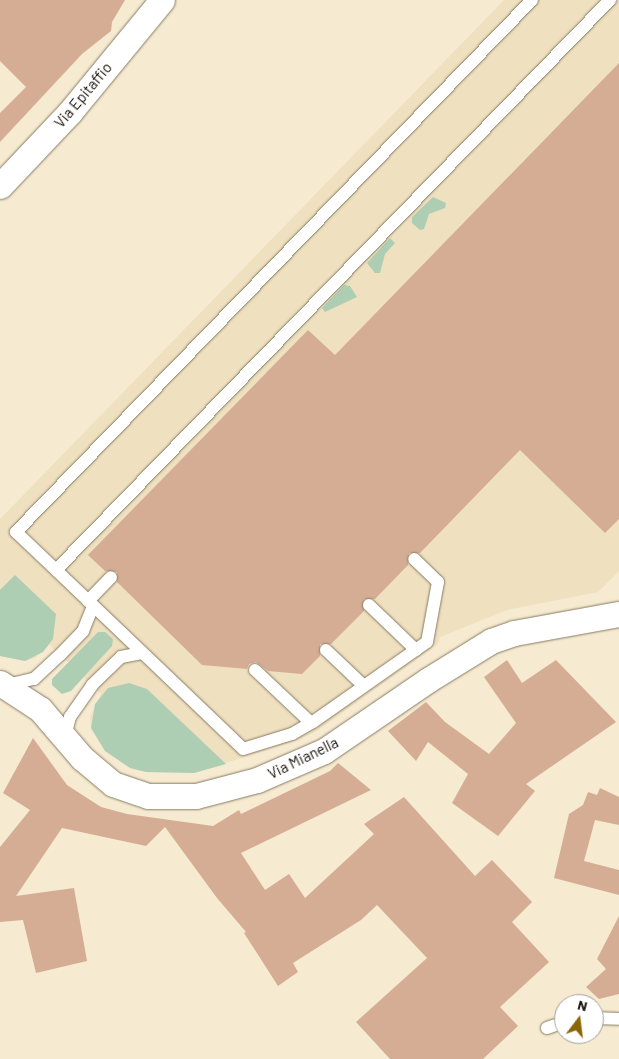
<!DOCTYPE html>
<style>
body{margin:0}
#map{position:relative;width:619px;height:1059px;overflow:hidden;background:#f6ead0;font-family:Barlow,sans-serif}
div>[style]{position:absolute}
.built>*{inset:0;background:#efe0bf}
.green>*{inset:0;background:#aeceb3}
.building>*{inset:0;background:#d5ad94}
.roads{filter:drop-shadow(0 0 1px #867c64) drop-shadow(0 0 1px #867c64)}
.lane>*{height:12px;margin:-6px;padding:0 6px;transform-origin:6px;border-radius:6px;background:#fff}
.street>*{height:25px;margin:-12.5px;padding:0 12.5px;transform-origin:12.5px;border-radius:12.5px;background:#fff}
span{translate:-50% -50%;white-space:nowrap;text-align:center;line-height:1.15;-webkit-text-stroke:4px #fff;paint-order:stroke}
.street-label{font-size:15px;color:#161209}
.north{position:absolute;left:554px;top:994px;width:50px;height:50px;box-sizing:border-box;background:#fff;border:1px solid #a2a09d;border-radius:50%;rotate:15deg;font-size:14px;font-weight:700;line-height:20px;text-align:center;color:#161209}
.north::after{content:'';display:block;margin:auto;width:18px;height:22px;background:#8b6605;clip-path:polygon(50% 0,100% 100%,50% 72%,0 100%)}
</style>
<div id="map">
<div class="built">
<i style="clip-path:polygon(504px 0,619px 0,619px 571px,598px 592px,507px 610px,440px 637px,438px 644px,318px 730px,298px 740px,194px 773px,146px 772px,130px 768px,105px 751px,91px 728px,90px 717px,101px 694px,49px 644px,35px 658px,25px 661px,0 656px,0 519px)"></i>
</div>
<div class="green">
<i style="clip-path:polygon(433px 197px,446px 203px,445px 208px,429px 214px,424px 229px,420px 230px,412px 223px,412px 217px)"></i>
<i style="clip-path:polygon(390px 238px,395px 243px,385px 254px,380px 273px,375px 273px,367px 263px)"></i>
<i style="clip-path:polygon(344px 285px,350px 286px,357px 297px,325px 312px,322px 308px)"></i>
<i style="clip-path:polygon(15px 575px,56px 614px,53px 639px,43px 652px,25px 661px,0 656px,0 590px)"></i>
<i style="clip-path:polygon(98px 632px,105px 632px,113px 639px,112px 646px,71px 691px,62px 694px,52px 685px,52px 679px)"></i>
<i style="clip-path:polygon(129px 683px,147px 689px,226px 764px,194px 773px,146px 772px,130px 768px,105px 751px,91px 728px,95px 704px,108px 688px)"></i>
</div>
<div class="building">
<i style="clip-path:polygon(0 0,125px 0,112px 22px,111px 31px,82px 54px,0 142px,0 113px,26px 87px,0 61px)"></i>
<i style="clip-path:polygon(619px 63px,619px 519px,605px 533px,520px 450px,420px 553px,409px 553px,408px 565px,375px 599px,364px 599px,364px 611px,331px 644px,320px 644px,320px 656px,302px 674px,268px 671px,256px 662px,249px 664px,247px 669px,202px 665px,117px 582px,117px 572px,105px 571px,88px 555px,308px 330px,335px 355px)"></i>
<i style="clip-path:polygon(507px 660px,522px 683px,556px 660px,616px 722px,526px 784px,535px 791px,498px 836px,452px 803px,468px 774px,428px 742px,416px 761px,388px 731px,426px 702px,445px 722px,489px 754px,516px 723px,484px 677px)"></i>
<i style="clip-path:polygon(33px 738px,67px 785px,101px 807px,127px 814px,213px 826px,239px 810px,241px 814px,330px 771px,338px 763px,371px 790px,241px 853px,265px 890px,289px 874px,305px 898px,374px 834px,364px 824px,404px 797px,475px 876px,492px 860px,532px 902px,512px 922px,549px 962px,500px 1007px,518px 1026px,483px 1059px,390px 1059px,356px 1022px,427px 958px,377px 905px,361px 920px,293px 963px,298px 972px,278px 986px,244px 933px,246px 932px,217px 898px,165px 827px,146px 846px,62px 828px,16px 896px,74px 888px,87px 961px,36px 973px,23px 920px,0 922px,0 847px,30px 810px,3px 793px)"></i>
<i style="clip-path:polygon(600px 788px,619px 797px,619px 825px,595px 820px,584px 861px,619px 870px,619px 895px,554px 878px,569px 814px,583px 805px,588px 792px,597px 795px)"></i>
<i style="clip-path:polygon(619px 916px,619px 994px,599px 999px,586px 987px,606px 969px,597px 959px)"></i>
</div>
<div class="roads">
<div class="lane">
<i style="left:532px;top:0;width:741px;rotate:134.13deg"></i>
<i style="left:16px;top:532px;width:55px;rotate:43.5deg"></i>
<i style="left:56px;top:570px;width:795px;rotate:-45.82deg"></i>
<i style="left:56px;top:570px;width:259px;rotate:43.7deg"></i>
<i style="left:243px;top:749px;width:51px;rotate:-17deg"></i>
<i style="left:292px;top:734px;width:24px;rotate:-30deg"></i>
<i style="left:313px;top:722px;width:139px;rotate:-35.1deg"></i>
<i style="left:427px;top:642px;width:61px;rotate:-79.6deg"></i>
<i style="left:438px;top:582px;width:33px;rotate:-136deg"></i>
<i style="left:88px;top:601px;width:33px;rotate:-46deg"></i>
<i style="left:369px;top:605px;width:65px;rotate:43.8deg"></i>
<i style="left:326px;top:650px;width:52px;rotate:43.5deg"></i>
<i style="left:255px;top:670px;width:77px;rotate:43.4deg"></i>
<i style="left:7px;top:685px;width:28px;rotate:-13deg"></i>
<i style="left:34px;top:679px;width:35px;rotate:-43deg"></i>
<i style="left:60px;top:655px;width:33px;rotate:-46deg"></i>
<i style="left:83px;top:631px;width:27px;rotate:-68deg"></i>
<i style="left:65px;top:737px;width:21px;rotate:-76deg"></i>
<i style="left:70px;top:717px;width:39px;rotate:-55deg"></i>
<i style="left:92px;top:685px;width:40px;rotate:-44deg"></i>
<i style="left:121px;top:657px;width:21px;rotate:-11deg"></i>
<i style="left:594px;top:1018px;width:25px;rotate:2deg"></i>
<i style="left:547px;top:1028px;width:18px;rotate:-19deg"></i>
</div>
<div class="street">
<i style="left:0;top:186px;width:102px;rotate:-46.6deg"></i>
<i style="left:70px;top:112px;width:145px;rotate:-50.6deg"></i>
<i style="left:0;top:683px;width:48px;rotate:33deg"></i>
<i style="left:40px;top:709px;width:65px;rotate:49.4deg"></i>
<i style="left:82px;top:758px;width:40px;rotate:40deg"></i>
<i style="left:113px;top:784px;width:37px;rotate:19deg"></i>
<i style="left:148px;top:796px;width:48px"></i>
<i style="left:196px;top:796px;width:63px;rotate:-14.7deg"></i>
<i style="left:257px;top:780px;width:73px;rotate:-23.4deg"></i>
<i style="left:324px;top:751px;width:126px;rotate:-34.3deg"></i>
<i style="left:428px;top:680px;width:74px;rotate:-31.8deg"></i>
<i style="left:491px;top:641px;width:24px;rotate:-19deg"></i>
<i style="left:514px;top:633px;width:107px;rotate:-10.3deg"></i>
</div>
</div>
<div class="street-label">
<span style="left:83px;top:95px;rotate:-50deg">Via Epitaffio</span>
<span style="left:303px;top:758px;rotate:-26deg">Via Mianella</span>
</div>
<div class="north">N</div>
</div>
